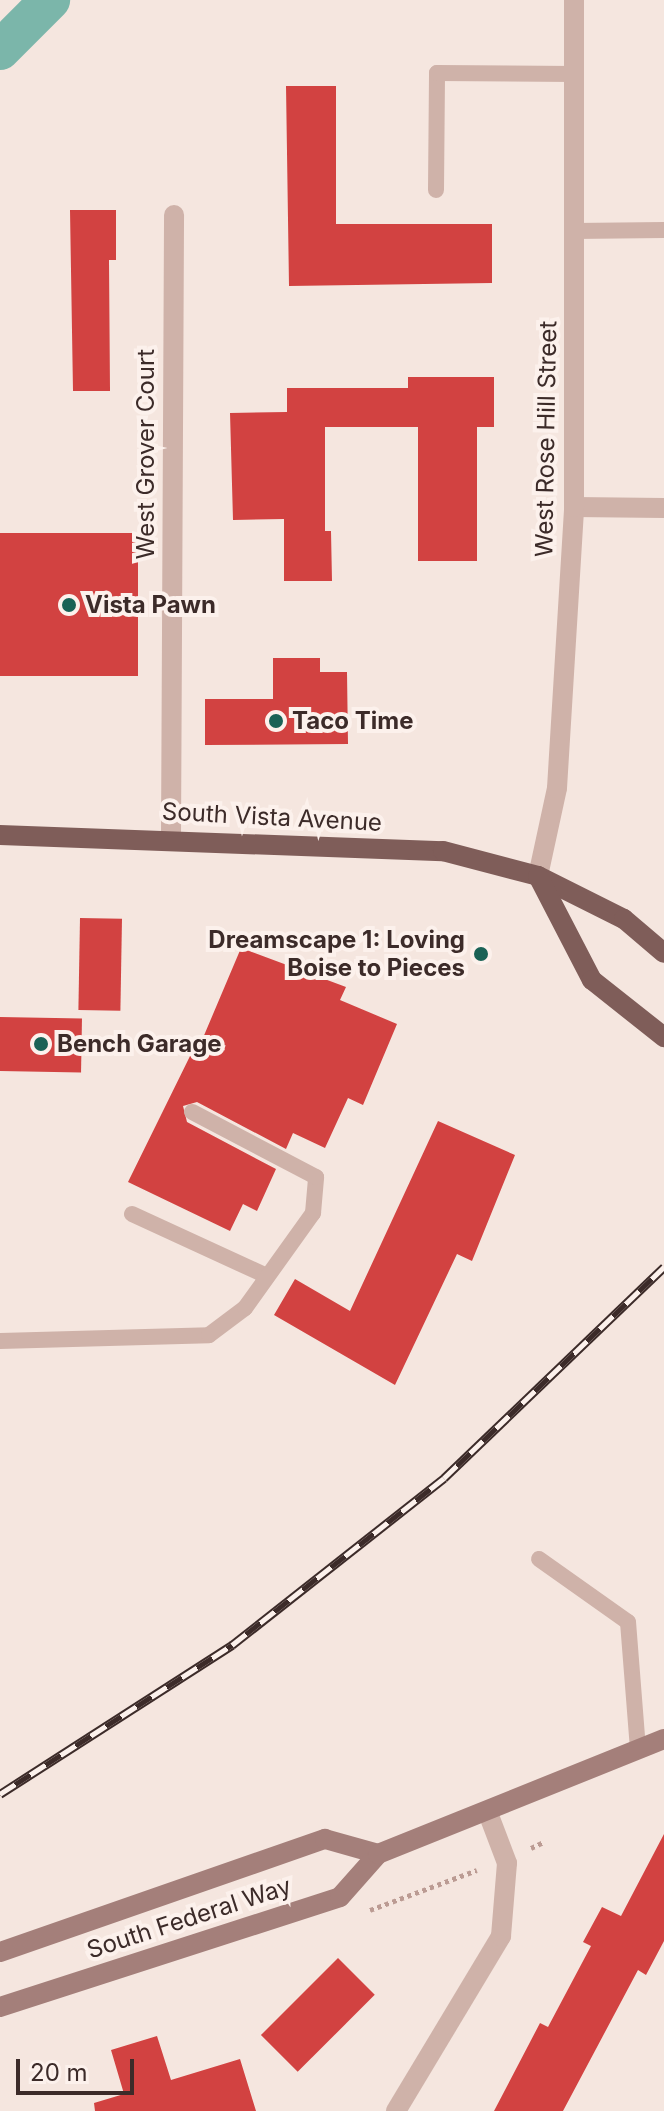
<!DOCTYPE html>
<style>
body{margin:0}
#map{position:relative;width:664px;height:2111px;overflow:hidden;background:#f5e6df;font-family:Inter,sans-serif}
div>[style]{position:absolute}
.canal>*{height:40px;margin:-20px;padding:0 20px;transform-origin:20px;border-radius:20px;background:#7bb6aa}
.building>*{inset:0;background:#d24241;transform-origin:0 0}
.path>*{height:5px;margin-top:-2.5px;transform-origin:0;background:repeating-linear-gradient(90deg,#bb9b93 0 4px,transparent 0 8px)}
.service>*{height:16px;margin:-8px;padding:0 8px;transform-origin:8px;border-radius:8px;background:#cfb2a9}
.minor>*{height:20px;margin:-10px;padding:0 10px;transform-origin:10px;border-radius:10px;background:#cfb2a9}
.tertiary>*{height:20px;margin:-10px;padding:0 10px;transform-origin:10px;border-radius:10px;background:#cfb2a9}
.secondary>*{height:20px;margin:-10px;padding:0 10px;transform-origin:10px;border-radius:10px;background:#a47f7a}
.primary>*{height:20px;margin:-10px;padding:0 10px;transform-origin:10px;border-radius:10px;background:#7f5d59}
.rail>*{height:9px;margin-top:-4.5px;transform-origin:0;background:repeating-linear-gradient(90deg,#fcf1ec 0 18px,#3c2b29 0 36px);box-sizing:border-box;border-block:2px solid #3c2b29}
.dots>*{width:22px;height:22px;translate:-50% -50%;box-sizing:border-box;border:4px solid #fcf1ec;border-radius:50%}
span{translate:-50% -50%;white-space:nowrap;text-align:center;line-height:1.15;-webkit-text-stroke:8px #fcf1ec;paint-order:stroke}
.street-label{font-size:24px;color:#3c2b29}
.poi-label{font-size:24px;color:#3c2b29;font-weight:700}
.left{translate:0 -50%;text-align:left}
.right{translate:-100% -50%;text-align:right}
.scale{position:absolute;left:16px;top:2059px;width:118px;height:36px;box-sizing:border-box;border:4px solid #3c2b29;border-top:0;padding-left:10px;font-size:24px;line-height:28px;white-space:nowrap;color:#3c2b29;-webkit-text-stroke:6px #fcf1ec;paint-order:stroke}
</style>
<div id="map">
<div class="canal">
<i style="left:0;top:50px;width:71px;rotate:-45deg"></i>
</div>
<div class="building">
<i style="clip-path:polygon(286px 86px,336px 86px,336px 224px,492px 224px,492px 283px,289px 286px)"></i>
<i style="clip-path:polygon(70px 210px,116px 210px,116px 260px,109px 260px,110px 391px,73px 391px)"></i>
<i style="clip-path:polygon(408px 377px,494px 377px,494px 427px,477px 427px,477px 561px,418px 561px,418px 427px,325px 427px,325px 531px,331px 531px,332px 581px,284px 581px,284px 519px,233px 520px,230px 413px,287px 412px,287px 388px,408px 388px)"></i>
<i style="left:0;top:533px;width:138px;height:143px"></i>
<i style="clip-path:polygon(273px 658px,320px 658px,320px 672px,347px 672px,348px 744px,205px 745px,205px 699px,273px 699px)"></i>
<i style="left:80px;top:918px;width:42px;height:92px;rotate:1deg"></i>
<i style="clip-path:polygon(241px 948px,346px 987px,340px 1000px,397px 1024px,363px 1105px,348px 1098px,325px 1148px,293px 1133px,286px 1149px,197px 1102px,183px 1106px,187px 1122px,276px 1169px,257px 1211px,243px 1204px,230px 1231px,128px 1182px,193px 1050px,197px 1052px)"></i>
<i style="left:0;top:1017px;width:82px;height:54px;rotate:1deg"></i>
<i style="clip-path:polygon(438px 1121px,515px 1155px,472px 1261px,457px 1254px,395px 1385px,274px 1315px,295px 1279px,350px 1311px)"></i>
<i style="clip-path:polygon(664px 1834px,664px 1941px,646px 1975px,638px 1970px,563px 2111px,494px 2111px,540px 2023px,548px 2027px,591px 1946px,583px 1942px,602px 1907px,621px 1916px)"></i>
<i style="left:338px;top:1958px;width:52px;height:109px;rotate:45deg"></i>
<i style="clip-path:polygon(157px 2036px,171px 2080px,240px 2059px,256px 2111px,95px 2111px,94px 2103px,124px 2094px,111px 2050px)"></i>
</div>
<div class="path">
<i style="left:531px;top:1848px;width:14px;rotate:-25deg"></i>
<i style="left:370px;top:1910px;width:114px;rotate:-20.5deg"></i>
</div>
<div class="service">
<i style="left:436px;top:190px;width:117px;rotate:-89.5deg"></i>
<i style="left:437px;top:73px;width:137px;rotate:0.4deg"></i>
<i style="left:574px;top:231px;width:90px;rotate:-0.6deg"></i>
<i style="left:132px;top:1214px;width:149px;rotate:24.7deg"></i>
<i style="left:0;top:1341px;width:209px;rotate:-1.6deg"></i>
<i style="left:209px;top:1335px;width:45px;rotate:-36.9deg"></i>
<i style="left:245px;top:1308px;width:117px;rotate:-54.4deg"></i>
<i style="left:313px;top:1213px;width:36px;rotate:-85deg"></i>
<i style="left:316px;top:1177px;width:140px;rotate:-152.3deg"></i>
<i style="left:539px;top:1559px;width:109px;rotate:35.3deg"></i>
<i style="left:628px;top:1622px;width:127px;rotate:85.5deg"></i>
</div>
<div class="minor">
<i style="left:574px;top:507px;width:90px;rotate:0.6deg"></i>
<i style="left:171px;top:837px;width:622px;rotate:-89.72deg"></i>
<i style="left:396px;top:2111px;width:204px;rotate:-59deg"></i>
<i style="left:501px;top:1936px;width:73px;rotate:-85.3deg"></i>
<i style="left:507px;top:1863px;width:53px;rotate:-110.8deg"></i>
</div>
<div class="tertiary">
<i style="left:538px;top:876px;width:90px;rotate:-77.8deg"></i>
<i style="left:557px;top:788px;width:282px;rotate:-86.5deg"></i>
<i style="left:574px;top:507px;width:507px;rotate:-90deg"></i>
</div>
<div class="secondary">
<i style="left:0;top:1952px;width:344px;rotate:-19.2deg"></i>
<i style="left:325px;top:1839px;width:55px;rotate:15.8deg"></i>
<i style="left:0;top:2007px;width:357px;rotate:-17.9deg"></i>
<i style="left:340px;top:1897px;width:57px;rotate:-48.5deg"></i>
<i style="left:378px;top:1854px;width:308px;rotate:-21.9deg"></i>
</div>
<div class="primary">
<i style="left:0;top:835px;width:443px;rotate:2.1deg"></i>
<i style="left:443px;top:851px;width:98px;rotate:14.7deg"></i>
<i style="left:538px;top:876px;width:96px;rotate:26.6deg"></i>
<i style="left:624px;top:919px;width:52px;rotate:40.4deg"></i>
<i style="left:538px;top:876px;width:117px;rotate:62.6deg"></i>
<i style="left:592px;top:980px;width:92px;rotate:38.4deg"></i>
</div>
<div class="rail">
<i style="left:0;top:1794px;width:276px;rotate:-32.7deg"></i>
<i style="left:232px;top:1645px;width:270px;rotate:-38.2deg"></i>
<i style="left:444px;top:1478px;width:305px;rotate:-43.8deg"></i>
</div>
<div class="dots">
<i style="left:69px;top:605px;background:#1a6256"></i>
<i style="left:276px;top:721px;background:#1a6256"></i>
<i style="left:481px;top:954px;background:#1a6256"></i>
<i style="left:41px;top:1044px;background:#1a6256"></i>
</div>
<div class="street-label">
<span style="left:546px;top:439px;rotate:-89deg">West Rose Hill Street</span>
<span style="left:146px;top:454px;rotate:-90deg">West Grover Court</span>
<span style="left:272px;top:817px;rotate:3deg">South Vista Avenue</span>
<span style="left:189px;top:1918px;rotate:-18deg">South Federal Way</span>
</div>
<div class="poi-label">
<span class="left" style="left:85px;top:605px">Vista Pawn</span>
<span class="left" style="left:292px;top:721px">Taco Time</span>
<span class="right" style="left:465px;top:954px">Dreamscape 1: Loving<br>Boise to Pieces</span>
<span class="left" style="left:57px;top:1044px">Bench Garage</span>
</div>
<div class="scale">20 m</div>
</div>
